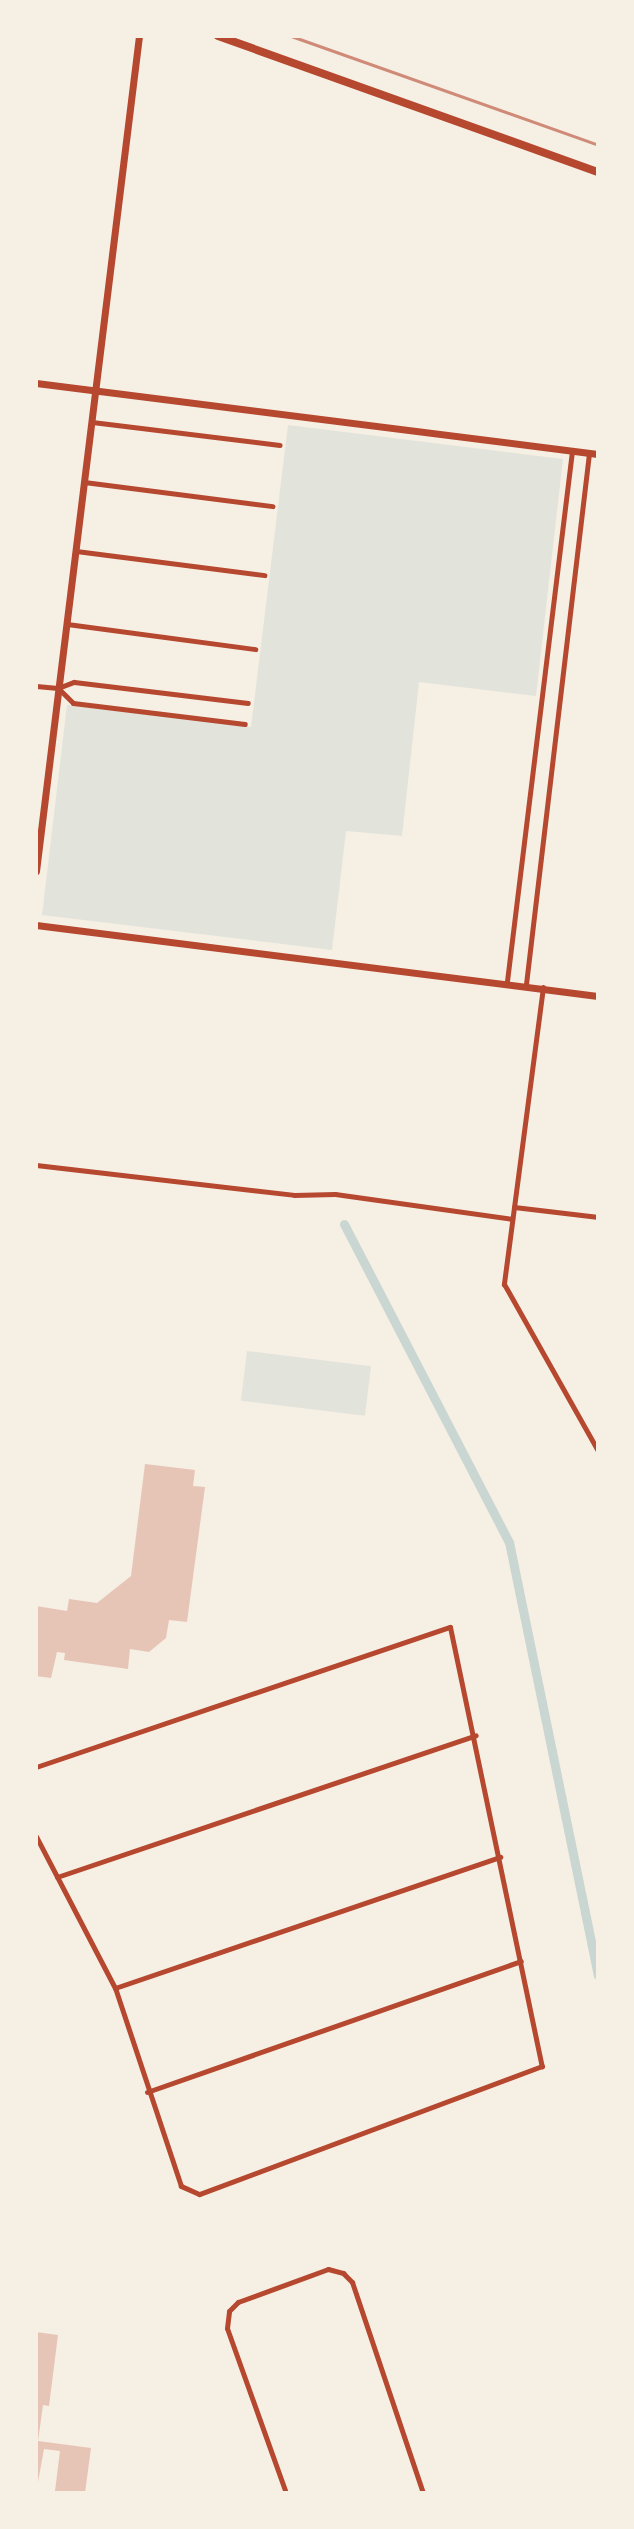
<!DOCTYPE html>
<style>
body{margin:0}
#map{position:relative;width:634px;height:2529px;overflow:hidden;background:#f6efe4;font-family:"Space Grotesk",sans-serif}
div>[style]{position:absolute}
.green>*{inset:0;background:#e2e4dc;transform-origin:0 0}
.canal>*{height:9px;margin:-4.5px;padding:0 4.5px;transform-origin:4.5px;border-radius:4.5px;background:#c9d6d2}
.building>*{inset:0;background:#e6c5b7}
.minor>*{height:5px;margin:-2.5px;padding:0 2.5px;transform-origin:2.5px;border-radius:2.5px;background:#b5482f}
.tertiary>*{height:7px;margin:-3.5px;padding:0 3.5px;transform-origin:3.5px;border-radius:3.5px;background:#b5482f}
.primary>*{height:8px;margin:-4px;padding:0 4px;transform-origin:4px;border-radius:4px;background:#b5482f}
.rail>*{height:3px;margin:-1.5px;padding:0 1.5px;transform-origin:1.5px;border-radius:1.5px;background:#cf8b77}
span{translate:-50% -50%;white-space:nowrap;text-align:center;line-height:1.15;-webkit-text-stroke:8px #f6efe4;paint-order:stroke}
.frame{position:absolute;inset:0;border:38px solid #f6efe4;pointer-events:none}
</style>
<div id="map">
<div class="green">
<i style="clip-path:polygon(288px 425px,563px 459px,536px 696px,419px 682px,402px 836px,346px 831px,332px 950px,42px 915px,67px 705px,251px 727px)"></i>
<i style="left:247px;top:1351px;width:125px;height:50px;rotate:7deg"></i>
</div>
<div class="canal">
<i style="left:344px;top:1224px;width:358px;rotate:62.6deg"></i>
<i style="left:509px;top:1542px;width:442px;rotate:78.4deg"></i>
</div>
<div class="building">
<i style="clip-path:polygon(145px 1464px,195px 1470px,193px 1486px,205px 1487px,187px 1622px,169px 1620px,166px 1638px,149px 1652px,130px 1649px,128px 1669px,64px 1660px,65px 1653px,57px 1652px,51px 1678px,36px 1676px,36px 1606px,67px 1611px,69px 1599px,97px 1603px,131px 1576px)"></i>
<i style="clip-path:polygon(36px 2332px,58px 2335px,49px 2406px,43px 2405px,38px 2441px,91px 2448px,85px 2493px,55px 2491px,60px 2451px,44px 2449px,36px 2493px)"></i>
</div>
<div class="minor">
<i style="left:92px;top:422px;width:189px;rotate:7deg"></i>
<i style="left:84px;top:482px;width:190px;rotate:7.3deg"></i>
<i style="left:76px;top:551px;width:190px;rotate:7.3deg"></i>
<i style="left:67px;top:624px;width:190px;rotate:7.6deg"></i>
<i style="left:36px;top:686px;width:22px;rotate:5deg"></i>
<i style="left:58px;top:688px;width:17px;rotate:-21deg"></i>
<i style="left:74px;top:682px;width:175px;rotate:6.9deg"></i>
<i style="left:58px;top:688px;width:21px;rotate:45deg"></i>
<i style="left:73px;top:703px;width:173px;rotate:7deg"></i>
<i style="left:507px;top:981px;width:534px;rotate:-83.01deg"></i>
<i style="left:526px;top:984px;width:535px;rotate:-83.23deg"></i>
<i style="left:543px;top:987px;width:300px;rotate:97.5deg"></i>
<i style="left:504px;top:1284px;width:192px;rotate:60.6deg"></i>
<i style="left:36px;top:1165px;width:260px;rotate:6.6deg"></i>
<i style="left:294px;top:1195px;width:41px;rotate:-1.4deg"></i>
<i style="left:335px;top:1194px;width:179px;rotate:8deg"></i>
<i style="left:514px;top:1207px;width:85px;rotate:6.8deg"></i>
<i style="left:36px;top:1767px;width:437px;rotate:-18.7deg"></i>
<i style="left:450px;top:1627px;width:449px;rotate:78.2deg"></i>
<i style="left:542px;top:2066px;width:366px;rotate:159.5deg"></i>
<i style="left:199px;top:2194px;width:20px;rotate:-156deg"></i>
<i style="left:181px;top:2186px;width:209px;rotate:-108.4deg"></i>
<i style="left:115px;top:1988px;width:171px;rotate:-117.5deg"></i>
<i style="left:57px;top:1877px;width:442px;rotate:-18.7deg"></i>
<i style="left:115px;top:1988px;width:407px;rotate:-18.8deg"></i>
<i style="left:147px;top:2092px;width:396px;rotate:-19.3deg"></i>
<i style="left:286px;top:2493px;width:175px;rotate:-109.7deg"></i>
<i style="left:227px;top:2328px;width:17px;rotate:-83deg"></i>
<i style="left:229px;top:2311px;width:13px;rotate:-45deg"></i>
<i style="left:238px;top:2302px;width:96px;rotate:-20.1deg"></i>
<i style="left:328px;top:2269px;width:16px;rotate:15deg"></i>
<i style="left:343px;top:2273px;width:13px;rotate:45deg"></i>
<i style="left:352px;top:2282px;width:223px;rotate:71.4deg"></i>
</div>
<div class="tertiary">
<i style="left:36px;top:383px;width:566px;rotate:7.2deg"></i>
<i style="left:36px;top:871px;width:841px;rotate:-82.97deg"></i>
<i style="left:36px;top:925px;width:566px;rotate:7.2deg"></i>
</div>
<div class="primary">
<i style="left:218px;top:36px;width:404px;rotate:19.7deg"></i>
</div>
<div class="rail">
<i style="left:291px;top:36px;width:326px;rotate:19.5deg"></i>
</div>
<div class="frame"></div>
</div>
